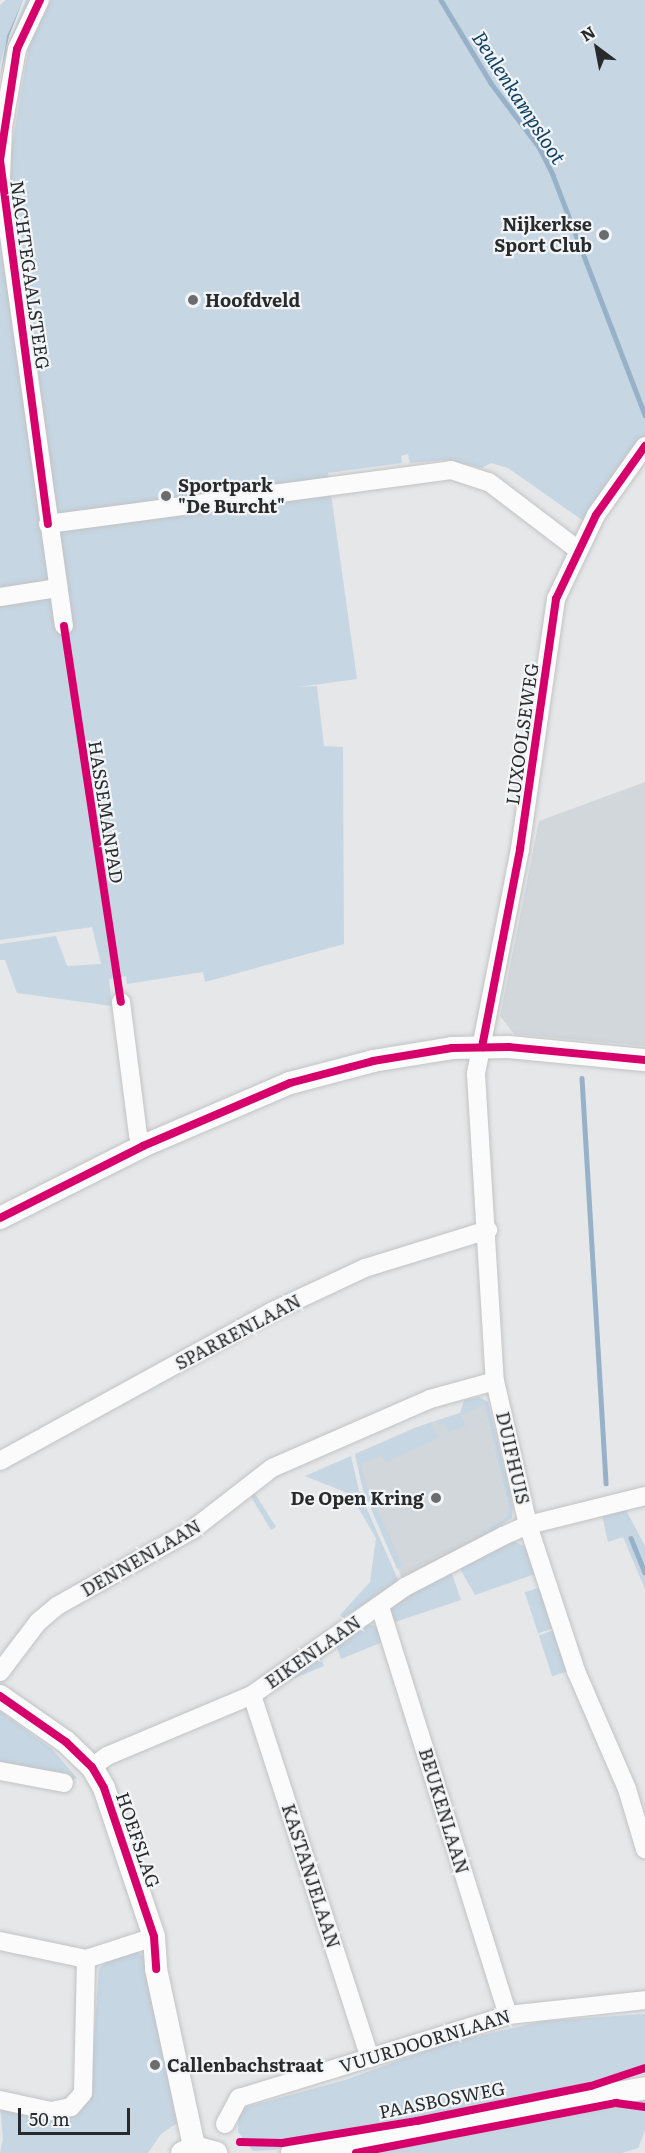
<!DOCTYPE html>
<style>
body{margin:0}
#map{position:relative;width:645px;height:2153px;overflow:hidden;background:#e6e7e9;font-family:Literata,serif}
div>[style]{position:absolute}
.built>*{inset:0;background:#d2d7dc}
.green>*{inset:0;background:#c6d6e3;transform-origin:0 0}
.water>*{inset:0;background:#97b2c8}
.stream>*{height:4.5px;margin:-2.25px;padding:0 2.25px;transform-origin:2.25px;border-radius:2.25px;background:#97b2c8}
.roads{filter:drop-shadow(0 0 2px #c2c3c4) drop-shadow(0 0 2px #c2c3c4)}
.minor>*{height:18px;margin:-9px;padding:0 9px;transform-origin:9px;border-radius:9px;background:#fbfbfc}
.tertiary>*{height:22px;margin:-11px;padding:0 11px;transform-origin:11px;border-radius:11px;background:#fbfbfc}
.cycleway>*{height:8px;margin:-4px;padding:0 4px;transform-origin:4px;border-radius:4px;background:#d6006c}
.dots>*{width:16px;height:16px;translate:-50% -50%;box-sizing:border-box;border:3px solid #f2f5f7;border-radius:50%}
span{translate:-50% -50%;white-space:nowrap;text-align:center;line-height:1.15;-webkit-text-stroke:4.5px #f2f5f7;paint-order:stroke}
.poi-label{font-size:18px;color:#292a2b;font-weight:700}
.right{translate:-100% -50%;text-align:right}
.left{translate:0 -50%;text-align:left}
.street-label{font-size:18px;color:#292a2b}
.water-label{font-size:20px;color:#103f5f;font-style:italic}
.north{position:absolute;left:567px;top:18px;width:60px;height:60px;-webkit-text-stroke:4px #f2f5f7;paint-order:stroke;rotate:328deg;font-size:16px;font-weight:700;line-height:24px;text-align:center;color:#292a2b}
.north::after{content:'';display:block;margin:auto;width:21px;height:27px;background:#292a2b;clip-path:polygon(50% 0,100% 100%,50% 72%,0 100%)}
.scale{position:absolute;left:18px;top:2108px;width:112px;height:27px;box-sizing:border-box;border:3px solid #292a2b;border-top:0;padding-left:8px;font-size:18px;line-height:21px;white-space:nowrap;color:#292a2b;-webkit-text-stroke:4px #f2f5f7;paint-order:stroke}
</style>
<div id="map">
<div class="built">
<i style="clip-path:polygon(645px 782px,645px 1046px,514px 1034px,500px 1016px,539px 821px)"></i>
<i style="clip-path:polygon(484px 1405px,509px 1509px,504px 1519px,488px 1527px,491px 1532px,402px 1578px,363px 1490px,355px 1454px,414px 1428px)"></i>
</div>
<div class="green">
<i style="clip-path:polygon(6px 0,23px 0,7px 36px,0 66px,0 5px)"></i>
<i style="clip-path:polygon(26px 0,33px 0,0 110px,5px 52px)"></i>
<i style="clip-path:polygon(51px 0,645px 0,645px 444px,585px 522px,508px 468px,491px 463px,482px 468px,448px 460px,410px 463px,408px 454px,401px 456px,402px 463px,328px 473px,357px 679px,298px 687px,317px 686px,324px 746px,343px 747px,344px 944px,205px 982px,203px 972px,127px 984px,126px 976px,109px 979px,112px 1006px,17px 993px,5px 960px,0 960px,0 944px,56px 936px,67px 966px,101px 964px,92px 927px,0 940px,0 151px,11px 152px,29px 45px)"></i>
<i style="clip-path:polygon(479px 1397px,488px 1402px,513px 1505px,512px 1518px,491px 1532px,488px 1527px,504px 1519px,509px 1509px,484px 1405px,461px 1415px,466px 1425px,448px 1433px,444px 1423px,438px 1425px,436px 1421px,460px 1413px,464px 1400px)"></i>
<i style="clip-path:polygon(431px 1422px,439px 1438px,386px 1462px,382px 1455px,361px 1464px,366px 1484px,403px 1566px,397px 1569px,363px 1490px,355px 1454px)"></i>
<i style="clip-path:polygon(351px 1456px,359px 1491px,399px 1582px,342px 1618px,340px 1615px,370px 1582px,376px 1538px,350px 1494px,305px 1476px)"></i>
<i style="clip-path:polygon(254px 1492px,276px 1527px,271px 1530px,250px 1495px)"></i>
<i style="clip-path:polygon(626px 1510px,645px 1546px,645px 1589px,623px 1537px,608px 1542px,602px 1515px)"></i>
<i style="clip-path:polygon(514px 1541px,527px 1548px,535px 1574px,475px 1595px,459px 1567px)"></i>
<i style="clip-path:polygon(451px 1571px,461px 1600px,392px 1623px,390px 1611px,397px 1601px)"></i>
<i style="left:541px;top:1587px;width:43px;height:17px;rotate:72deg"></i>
<i style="clip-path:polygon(363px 1623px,377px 1626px,385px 1641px,341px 1659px,335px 1642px)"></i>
<i style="left:555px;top:1630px;width:43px;height:17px;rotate:72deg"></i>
<i style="clip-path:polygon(319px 1653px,324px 1666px,278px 1685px)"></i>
<i style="clip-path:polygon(0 1711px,52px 1749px,77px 1778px,68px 1781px,68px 1774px,0 1763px)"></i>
<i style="clip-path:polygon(137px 1952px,145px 1957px,177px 2123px,161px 2134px,148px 2153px,0 2153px,3px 2139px,0 2105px,73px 2112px,84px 2106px,90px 2095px,99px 1969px,108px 1959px)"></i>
<i style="clip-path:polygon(645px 2014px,645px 2067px,610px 2080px,553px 2096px,273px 2150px,253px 2151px,238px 2132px,239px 2109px,345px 2080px,445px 2044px,543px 2021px)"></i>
<i style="clip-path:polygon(645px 2100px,645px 2131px,638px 2148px,622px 2153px,377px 2153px)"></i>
</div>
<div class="water">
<i style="clip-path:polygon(23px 0,9px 36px,0 79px,7px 36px)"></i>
</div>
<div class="stream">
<i style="left:441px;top:0;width:97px;rotate:58.9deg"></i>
<i style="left:491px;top:83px;width:80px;rotate:53.1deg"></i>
<i style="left:539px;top:147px;width:31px;rotate:63deg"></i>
<i style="left:553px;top:175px;width:257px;rotate:69deg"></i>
<i style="left:582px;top:1078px;width:406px;rotate:86.6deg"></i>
<i style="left:631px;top:1538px;width:37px;rotate:68deg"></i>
</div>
<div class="roads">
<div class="minor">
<i style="left:40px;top:0;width:54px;rotate:115.1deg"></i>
<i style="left:17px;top:49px;width:79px;rotate:100.2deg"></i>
<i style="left:3px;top:127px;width:51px;rotate:92.2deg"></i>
<i style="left:1px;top:178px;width:452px;rotate:82deg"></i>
<i style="left:645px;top:446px;width:85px;rotate:125.4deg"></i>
<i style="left:596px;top:515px;width:93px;rotate:115.5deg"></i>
<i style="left:556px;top:599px;width:253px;rotate:98.2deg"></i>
<i style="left:520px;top:849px;width:229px;rotate:101.1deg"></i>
<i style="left:476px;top:1074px;width:308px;rotate:86.5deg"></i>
<i style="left:495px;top:1381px;width:148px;rotate:77.1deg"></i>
<i style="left:528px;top:1525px;width:154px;rotate:71.8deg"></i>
<i style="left:576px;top:1671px;width:129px;rotate:66.6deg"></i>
<i style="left:627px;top:1789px;width:63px;rotate:73.3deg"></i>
<i style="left:48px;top:524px;width:407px;rotate:-7.6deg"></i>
<i style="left:451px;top:470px;width:40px;rotate:18deg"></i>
<i style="left:489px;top:482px;width:111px;rotate:37.3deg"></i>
<i style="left:0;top:597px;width:59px;rotate:-8.8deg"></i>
<i style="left:121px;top:1002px;width:134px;rotate:82.7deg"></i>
<i style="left:138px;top:1135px;width:12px;rotate:66deg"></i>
<i style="left:0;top:1461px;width:309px;rotate:-28.8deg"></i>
<i style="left:271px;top:1312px;width:104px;rotate:-25.1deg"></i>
<i style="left:365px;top:1268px;width:129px;rotate:-17.2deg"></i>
<i style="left:380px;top:1607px;width:428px;rotate:72.6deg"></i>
<i style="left:0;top:1672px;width:63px;rotate:-52.8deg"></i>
<i style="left:38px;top:1622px;width:25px;rotate:-40deg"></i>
<i style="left:57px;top:1606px;width:155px;rotate:-29.4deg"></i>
<i style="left:192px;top:1530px;width:101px;rotate:-37.8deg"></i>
<i style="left:272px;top:1468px;width:172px;rotate:-23.6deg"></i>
<i style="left:430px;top:1399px;width:67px;rotate:-15.5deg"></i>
<i style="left:252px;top:1695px;width:382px;rotate:72deg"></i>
<i style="left:92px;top:1767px;width:19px;rotate:-36deg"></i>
<i style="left:107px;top:1756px;width:157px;rotate:-22.8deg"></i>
<i style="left:252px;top:1695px;width:187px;rotate:-35.2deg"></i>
<i style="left:405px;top:1587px;width:110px;rotate:-27.5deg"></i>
<i style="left:503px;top:1536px;width:27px;rotate:-24deg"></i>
<i style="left:528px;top:1525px;width:121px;rotate:-13.9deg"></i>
<i style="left:0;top:1771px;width:65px;rotate:10.6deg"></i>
<i style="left:0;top:1941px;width:88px;rotate:11.8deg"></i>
<i style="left:86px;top:1959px;width:71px;rotate:-17.9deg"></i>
<i style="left:0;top:2100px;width:52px;rotate:12.2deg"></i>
<i style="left:51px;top:2111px;width:20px;rotate:-11deg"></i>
<i style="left:71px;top:2107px;width:18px;rotate:-49deg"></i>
<i style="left:83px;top:2093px;width:134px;rotate:-88.7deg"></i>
<i style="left:225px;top:2124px;width:30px;rotate:-62deg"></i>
<i style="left:239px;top:2098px;width:282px;rotate:-17.1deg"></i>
<i style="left:508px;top:2015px;width:138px;rotate:-6.2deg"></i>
</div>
<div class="tertiary">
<i style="left:0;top:1218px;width:160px;rotate:-26.7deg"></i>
<i style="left:143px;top:1146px;width:160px;rotate:-23.2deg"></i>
<i style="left:290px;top:1083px;width:86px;rotate:-14.8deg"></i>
<i style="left:373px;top:1061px;width:80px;rotate:-9.3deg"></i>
<i style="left:452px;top:1048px;width:57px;rotate:-1deg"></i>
<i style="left:509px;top:1047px;width:137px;rotate:5.5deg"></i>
<i style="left:0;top:1696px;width:80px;rotate:34.9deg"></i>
<i style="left:66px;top:1742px;width:36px;rotate:44deg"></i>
<i style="left:92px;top:1767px;width:24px;rotate:60deg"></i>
<i style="left:104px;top:1788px;width:157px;rotate:71.4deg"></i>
<i style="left:154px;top:1937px;width:32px;rotate:86deg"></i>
<i style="left:156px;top:1969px;width:182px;rotate:77.9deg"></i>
<i style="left:182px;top:2153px;width:13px;rotate:-27deg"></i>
<i style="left:194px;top:2147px;width:23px;rotate:15deg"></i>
<i style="left:292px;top:2153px;width:359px;rotate:-10.4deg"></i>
</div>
</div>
<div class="cycleway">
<i style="left:40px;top:0;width:54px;rotate:115.1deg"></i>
<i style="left:17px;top:49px;width:112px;rotate:98.7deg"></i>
<i style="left:0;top:160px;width:367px;rotate:82.5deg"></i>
<i style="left:64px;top:626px;width:380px;rotate:81.4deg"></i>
<i style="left:482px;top:1047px;width:202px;rotate:-79.1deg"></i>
<i style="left:520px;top:849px;width:253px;rotate:-81.8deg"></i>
<i style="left:556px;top:599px;width:93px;rotate:-64.5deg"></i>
<i style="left:596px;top:515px;width:85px;rotate:-54.6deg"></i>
<i style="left:0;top:1218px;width:160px;rotate:-26.7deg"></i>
<i style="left:143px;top:1146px;width:160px;rotate:-23.2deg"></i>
<i style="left:290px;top:1083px;width:86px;rotate:-14.8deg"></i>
<i style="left:373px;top:1061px;width:80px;rotate:-9.3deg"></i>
<i style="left:452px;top:1048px;width:57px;rotate:-1deg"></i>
<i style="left:509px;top:1047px;width:137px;rotate:5.5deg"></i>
<i style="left:0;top:1696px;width:80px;rotate:34.9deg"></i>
<i style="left:66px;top:1742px;width:36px;rotate:44deg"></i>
<i style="left:92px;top:1767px;width:24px;rotate:60deg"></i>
<i style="left:104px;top:1788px;width:157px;rotate:71.4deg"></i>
<i style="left:154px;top:1937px;width:32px;rotate:86deg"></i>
<i style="left:240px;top:2142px;width:42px;rotate:1.4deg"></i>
<i style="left:282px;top:2143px;width:137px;rotate:-9.3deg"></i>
<i style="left:417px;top:2121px;width:177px;rotate:-11.4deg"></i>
<i style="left:591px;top:2086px;width:57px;rotate:-18.4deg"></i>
<i style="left:356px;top:2153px;width:265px;rotate:-10.9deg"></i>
<i style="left:616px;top:2103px;width:29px;rotate:8deg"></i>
</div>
<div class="dots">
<i style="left:604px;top:235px;background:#6b6c6e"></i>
<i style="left:193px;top:300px;background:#6b6c6e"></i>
<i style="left:166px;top:496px;background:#6b6c6e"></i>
<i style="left:436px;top:1498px;background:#6b6c6e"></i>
<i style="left:155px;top:2065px;background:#6b6c6e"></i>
</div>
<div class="poi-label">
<span class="right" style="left:592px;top:235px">Nijkerkse<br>Sport Club</span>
<span class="left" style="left:205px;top:300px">Hoofdveld</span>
<span class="left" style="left:178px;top:496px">Sportpark<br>"De Burcht"</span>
<span class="right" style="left:424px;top:1498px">De Open Kring</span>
<span class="left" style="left:167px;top:2065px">Callenbachstraat</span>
</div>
<div class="street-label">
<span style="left:30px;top:275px;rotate:82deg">NACHTEGAALSTEEG</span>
<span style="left:522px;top:734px;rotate:-82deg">LUXOOLSEWEG</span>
<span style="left:106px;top:812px;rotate:81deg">HASSEMANPAD</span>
<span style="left:238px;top:1332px;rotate:-28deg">SPARRENLAAN</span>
<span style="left:513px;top:1458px;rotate:77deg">DUIFHUIS</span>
<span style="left:141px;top:1558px;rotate:-30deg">DENNENLAAN</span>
<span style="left:313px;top:1652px;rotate:-35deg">EIKENLAAN</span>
<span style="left:444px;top:1811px;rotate:73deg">BEUKENLAAN</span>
<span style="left:138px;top:1840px;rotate:71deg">HOEFSLAG</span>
<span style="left:311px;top:1876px;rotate:72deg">KASTANJELAAN</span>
<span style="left:425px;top:2041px;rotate:-17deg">VUURDOORNLAAN</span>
<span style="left:442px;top:2100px;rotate:-11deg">PAASBOSWEG</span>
</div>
<div class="water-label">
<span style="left:520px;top:97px;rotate:57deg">Beulenkampsloot</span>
</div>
<div class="north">N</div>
<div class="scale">50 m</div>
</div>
